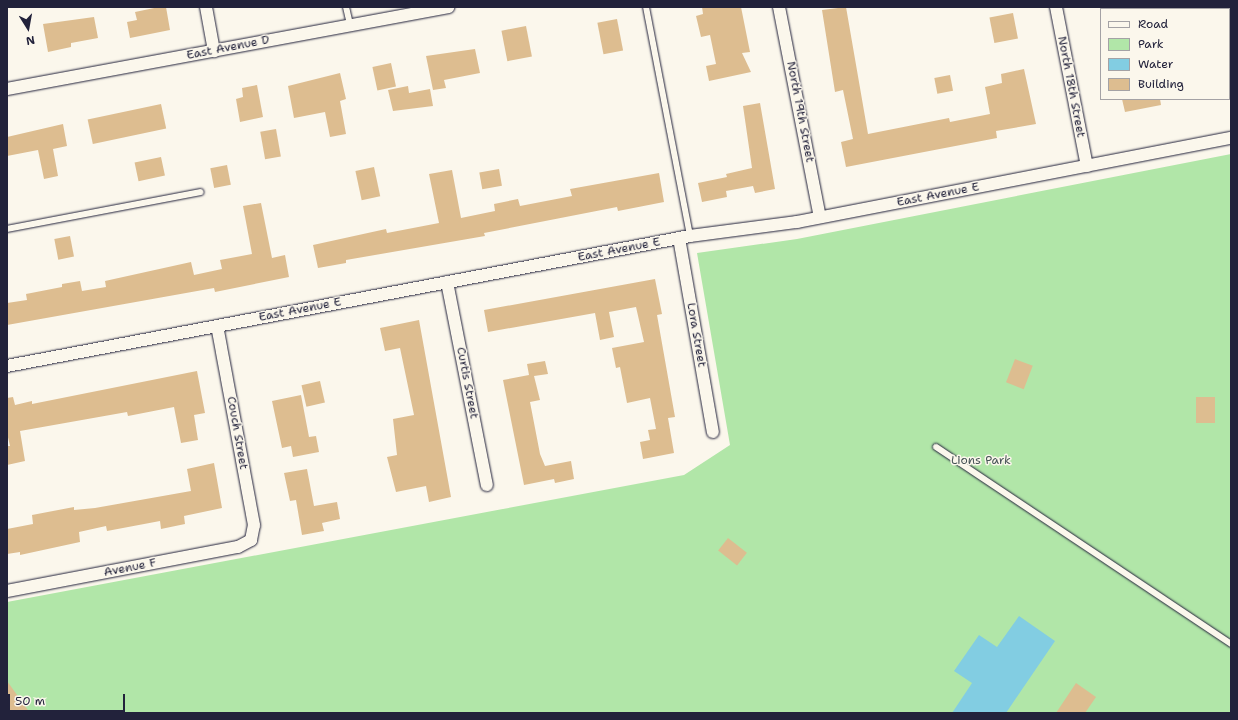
<!DOCTYPE html>
<style>
body{margin:0}
#map{position:relative;width:1238px;height:720px;overflow:hidden;background:#fbf7ec;font-family:"Shantell Sans",sans-serif}
div>[style]{position:absolute}
.green>*{inset:0;background:#b1e6a8}
.water>*{inset:0;background:#82cde2}
.building>*{inset:0;background:#ddbd90;transform-origin:0 0}
.roads{filter:drop-shadow(0 0 1px #22223b) drop-shadow(0 0 1px #22223b)}
.lane>*{height:6px;margin:-3px;padding:0 3px;transform-origin:3px;border-radius:3px;background:#fbf7ec}
.street>*{height:12px;margin:-6px;padding:0 6px;transform-origin:6px;border-radius:6px;background:#fbf7ec}
span{translate:-50% -50%;white-space:nowrap;text-align:center;line-height:1.15;-webkit-text-stroke:3px #fbf7ec;paint-order:stroke}
.street-label{font-size:12px;color:#22223b}
.park-label{font-size:12px;color:#465356}
.frame{position:absolute;inset:0;border:8px solid #22223b;pointer-events:none}
.legend{position:absolute;left:1100px;top:8px;width:130px;height:92px;box-sizing:border-box;background:#fbf7ec;border:1px solid #a4a2a5;margin:0;padding:5px 7px;list-style:none;font-size:12px;color:#22223b}
.legend li{display:flex;align-items:center;gap:8px;height:20px}
.legend b{width:20px;border:1px solid #a4a2a5}
.north{position:absolute;left:8px;top:8px;width:40px;height:40px;-webkit-text-stroke:3px #fbf7ec;paint-order:stroke;rotate:169deg;font-size:11px;font-weight:700;line-height:16px;text-align:center;color:#22223b}
.north::after{content:'';display:block;margin:auto;width:14px;height:18px;background:#22223b;clip-path:polygon(50% 0,100% 100%,50% 72%,0 100%)}
.scale{position:absolute;left:8px;top:694px;width:117px;height:18px;box-sizing:border-box;border:2px solid #22223b;border-top:0;padding-left:5px;font-size:12px;line-height:14px;white-space:nowrap;color:#22223b;-webkit-text-stroke:3px #fbf7ec;paint-order:stroke}
</style>
<div id="map">
<div class="green">
<i style="clip-path:polygon(1231px 154px,1231px 713px,7px 713px,7px 602px,684px 475px,730px 445px,697px 253px,797px 239px)"></i>
</div>
<div class="water">
<i style="clip-path:polygon(1019px 616px,1055px 641px,1006px 713px,952px 713px,972px 683px,954px 671px,979px 635px,997px 647px)"></i>
</div>
<div class="building">
<i style="clip-path:polygon(159px 7px,166px 7px,170px 30px,130px 38px,127px 22px,137px 20px,135px 12px)"></i>
<i style="clip-path:polygon(702px 7px,741px 7px,750px 52px,742px 53px,751px 72px,709px 81px,706px 66px,716px 64px,710px 35px,701px 37px,696px 16px,703px 14px)"></i>
<i style="clip-path:polygon(846px 7px,868px 134px,949px 118px,950px 122px,990px 114px,985px 87px,1002px 83px,1001px 74px,1024px 69px,1036px 124px,996px 131px,997px 138px,846px 167px,841px 142px,853px 139px,843px 90px,835px 92px,822px 10px)"></i>
<i style="left:1013px;top:13px;width:26px;height:24px;rotate:79deg"></i>
<i style="clip-path:polygon(94px 17px,98px 38px,71px 43px,71px 47px,48px 52px,43px 24px)"></i>
<i style="left:617px;top:19px;width:32px;height:20px;rotate:79deg"></i>
<i style="left:526px;top:26px;width:31px;height:25px;rotate:79deg"></i>
<i style="clip-path:polygon(475px 49px,480px 73px,444px 80px,446px 88px,433px 90px,426px 56px)"></i>
<i style="left:391px;top:63px;width:24px;height:19px;rotate:78deg"></i>
<i style="clip-path:polygon(340px 73px,346px 99px,340px 101px,346px 134px,330px 137px,325px 112px,294px 118px,288px 86px)"></i>
<i style="left:950px;top:75px;width:16px;height:16px;rotate:79deg"></i>
<i style="clip-path:polygon(257px 85px,263px 117px,240px 122px,236px 99px,243px 97px,242px 88px)"></i>
<i style="clip-path:polygon(408px 86px,409px 93px,430px 89px,433px 106px,393px 111px,388px 90px)"></i>
<i style="clip-path:polygon(1122px 99px,1160px 99px,1161px 105px,1125px 112px)"></i>
<i style="clip-path:polygon(760px 103px,775px 189px,755px 193px,753px 186px,726px 191px,727px 197px,702px 202px,698px 183px,727px 177px,726px 174px,752px 168px,743px 106px)"></i>
<i style="left:161px;top:104px;width:25px;height:75px;rotate:78deg"></i>
<i style="clip-path:polygon(63px 124px,67px 146px,53px 149px,58px 176px,44px 179px,38px 150px,7px 156px,7px 137px)"></i>
<i style="left:276px;top:129px;width:28px;height:16px;rotate:80deg"></i>
<i style="left:161px;top:157px;width:19px;height:27px;rotate:78deg"></i>
<i style="left:227px;top:165px;width:20px;height:17px;rotate:79deg"></i>
<i style="left:374px;top:167px;width:30px;height:19px;rotate:78deg"></i>
<i style="left:499px;top:169px;width:17px;height:20px;rotate:80deg"></i>
<i style="clip-path:polygon(452px 170px,461px 218px,495px 211px,494px 204px,518px 199px,520px 206px,572px 196px,570px 189px,659px 173px,664px 202px,618px 211px,617px 207px,484px 233px,485px 236px,346px 260px,346px 263px,318px 268px,313px 245px,386px 229px,387px 233px,439px 223px,429px 174px)"></i>
<i style="clip-path:polygon(261px 203px,272px 258px,285px 255px,289px 277px,215px 292px,214px 288px,7px 325px,7px 303px,27px 300px,26px 294px,62px 287px,62px 284px,80px 281px,82px 291px,106px 287px,105px 281px,191px 262px,194px 275px,222px 269px,220px 260px,252px 254px,243px 206px)"></i>
<i style="left:70px;top:236px;width:21px;height:16px;rotate:79deg"></i>
<i style="clip-path:polygon(655px 279px,662px 314px,657px 315px,675px 417px,668px 418px,674px 453px,643px 459px,640px 442px,650px 440px,648px 430px,656px 429px,650px 398px,627px 403px,620px 367px,616px 368px,612px 348px,644px 342px,636px 307px,609px 312px,614px 337px,600px 340px,595px 313px,488px 332px,484px 310px)"></i>
<i style="clip-path:polygon(419px 320px,451px 497px,429px 502px,426px 486px,396px 492px,387px 457px,397px 455px,393px 419px,414px 415px,400px 348px,385px 351px,380px 328px)"></i>
<i style="left:1015px;top:359px;width:19px;height:25px;rotate:21deg"></i>
<i style="clip-path:polygon(545px 361px,548px 374px,534px 376px,540px 400px,530px 402px,540px 454px,545px 466px,571px 461px,574px 479px,555px 483px,554px 479px,524px 485px,503px 380px,529px 375px,527px 364px)"></i>
<i style="clip-path:polygon(197px 371px,205px 413px,194px 415px,198px 440px,181px 443px,174px 407px,128px 416px,127px 412px,20px 431px,25px 461px,7px 465px,7px 446px,10px 446px,7px 433px,7px 398px,13px 397px,15px 405px,32px 401px,32px 404px)"></i>
<i style="left:320px;top:381px;width:22px;height:19px;rotate:77deg"></i>
<i style="clip-path:polygon(301px 395px,309px 437px,316px 436px,319px 452px,293px 457px,291px 446px,282px 448px,272px 401px)"></i>
<i style="left:1196px;top:397px;width:19px;height:26px"></i>
<i style="clip-path:polygon(214px 463px,222px 508px,184px 516px,185px 524px,161px 529px,160px 521px,107px 531px,106px 526px,79px 532px,80px 542px,20px 555px,20px 552px,7px 554px,7px 529px,33px 524px,32px 515px,74px 507px,74px 510px,95px 508px,191px 491px,187px 469px)"></i>
<i style="clip-path:polygon(307px 469px,314px 506px,337px 502px,340px 519px,322px 523px,324px 531px,302px 535px,296px 500px,290px 501px,284px 473px)"></i>
<i style="left:728px;top:538px;width:24px;height:16px;rotate:38deg"></i>
<i style="clip-path:polygon(7px 681px,30px 713px,7px 713px)"></i>
<i style="clip-path:polygon(1076px 683px,1096px 697px,1085px 713px,1056px 713px)"></i>
</div>
<div class="roads">
<div class="lane">
<i style="left:346px;top:7px;width:18px;rotate:77deg"></i>
<i style="left:646px;top:7px;width:233px;rotate:79.1deg"></i>
<i style="left:7px;top:229px;width:197px;rotate:-10.8deg"></i>
<i style="left:936px;top:447px;width:355px;rotate:33.7deg"></i>
</div>
<div class="street">
<i style="left:206px;top:7px;width:45px;rotate:79.7deg"></i>
<i style="left:779px;top:7px;width:214px;rotate:79deg"></i>
<i style="left:1056px;top:7px;width:162px;rotate:79deg"></i>
<i style="left:7px;top:89px;width:449px;rotate:-10.5deg"></i>
<i style="left:679px;top:238px;width:197px;rotate:80.1deg"></i>
<i style="left:447px;top:282px;width:207px;rotate:78.9deg"></i>
<i style="left:7px;top:366px;width:695px;rotate:-10.78deg"></i>
<i style="left:690px;top:236px;width:108px;rotate:-7.5deg"></i>
<i style="left:797px;top:222px;width:442px;rotate:-11deg"></i>
<i style="left:7px;top:591px;width:235px;rotate:-10.8deg"></i>
<i style="left:238px;top:547px;width:15px;rotate:-28deg"></i>
<i style="left:251px;top:540px;width:15px;rotate:-79deg"></i>
<i style="left:254px;top:525px;width:202px;rotate:-100.5deg"></i>
</div>
</div>
<div class="street-label">
<span style="left:228px;top:48px;rotate:-11deg">East Avenue D</span>
<span style="left:1071px;top:87px;rotate:79deg">North 18th Street</span>
<span style="left:800px;top:112px;rotate:79deg">North 19th Street</span>
<span style="left:938px;top:195px;rotate:-11deg">East Avenue E</span>
<span style="left:619px;top:250px;rotate:-11deg">East Avenue E</span>
<span style="left:300px;top:310px;rotate:-11deg">East Avenue E</span>
<span style="left:696px;top:335px;rotate:80deg">Lora Street</span>
<span style="left:467px;top:383px;rotate:79deg">Curtis Street</span>
<span style="left:237px;top:433px;rotate:80deg">Couch Street</span>
<span style="left:130px;top:568px;rotate:-11deg">Avenue F</span>
</div>
<div class="park-label">
<span style="left:981px;top:461px">Lions Park</span>
</div>
<div class="frame"></div>
<ul class="legend">
<li><b style="height:5px;background:#fbf7ec"></b>Road</li>
<li><b style="height:11px;background:#b1e6a8"></b>Park</li>
<li><b style="height:11px;background:#82cde2"></b>Water</li>
<li><b style="height:11px;background:#ddbd90"></b>Building</li>
</ul>
<div class="north">N</div>
<div class="scale">50 m</div>
</div>
